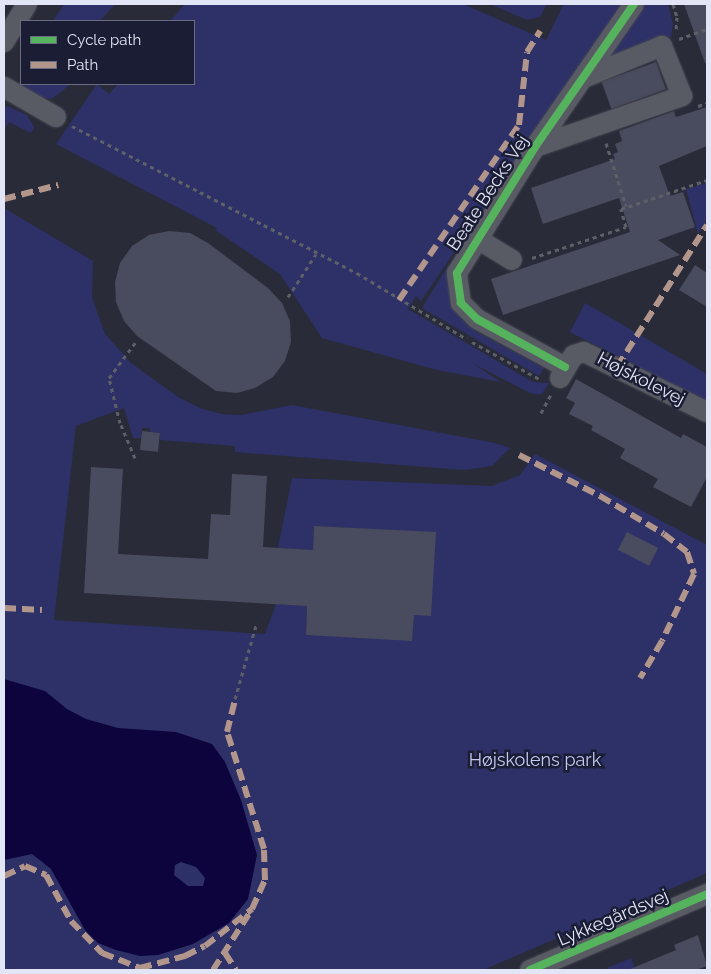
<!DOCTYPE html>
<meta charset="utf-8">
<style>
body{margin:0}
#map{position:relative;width:711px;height:974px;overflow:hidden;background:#292b38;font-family:Raleway,sans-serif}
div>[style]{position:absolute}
.green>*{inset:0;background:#2d3168}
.water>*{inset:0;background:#0e043d}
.building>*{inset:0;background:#494b5e;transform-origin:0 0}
.path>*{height:3px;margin-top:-1.5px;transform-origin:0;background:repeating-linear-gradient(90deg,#5e6068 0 4px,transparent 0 8px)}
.roads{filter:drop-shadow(0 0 1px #454752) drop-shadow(0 0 1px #454752)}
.minor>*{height:20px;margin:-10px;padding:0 10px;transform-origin:10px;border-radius:10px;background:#595b64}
.quiet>*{height:6px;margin-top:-3px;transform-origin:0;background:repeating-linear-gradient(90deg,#b2968c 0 12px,transparent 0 18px)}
.cycleway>*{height:8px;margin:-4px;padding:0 4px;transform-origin:4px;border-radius:4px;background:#56b35d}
span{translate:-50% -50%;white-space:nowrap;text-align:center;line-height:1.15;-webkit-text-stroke:5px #1a1d34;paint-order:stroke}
.street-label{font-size:18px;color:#e2e5f5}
.park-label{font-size:18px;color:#c4cbf3}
.frame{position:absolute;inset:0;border:5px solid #e2e5f5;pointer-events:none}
.legend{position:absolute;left:20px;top:20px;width:175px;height:65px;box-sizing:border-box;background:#1a1d34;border:1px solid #6a6d81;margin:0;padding:6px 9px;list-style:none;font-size:15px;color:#e2e5f5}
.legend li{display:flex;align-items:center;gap:10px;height:25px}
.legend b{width:25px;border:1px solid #6a6d81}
</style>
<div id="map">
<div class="green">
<i style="clip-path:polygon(64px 4px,115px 4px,100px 21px,53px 21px)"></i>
<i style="clip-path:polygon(185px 4px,463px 4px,546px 40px,564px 4px,623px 4px,421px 301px,416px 296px,408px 309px,533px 382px,549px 383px,541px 395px,530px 393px,472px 363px,501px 382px,437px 370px,322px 338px,280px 274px,215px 230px,217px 228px,56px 144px,97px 84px,109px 94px,118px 84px,194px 84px,194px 21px,170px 21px)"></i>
<i style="clip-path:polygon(490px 4px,547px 4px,540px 17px,527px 20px)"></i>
<i style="clip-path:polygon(644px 4px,668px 4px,673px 24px,671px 37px,606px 59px)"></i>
<i style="clip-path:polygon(21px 79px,21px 84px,71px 84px,52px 99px,39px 97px,19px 85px)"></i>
<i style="clip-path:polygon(7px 106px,27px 115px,34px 127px,31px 133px,9px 122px,4px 130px,4px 108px)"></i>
<i style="clip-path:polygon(707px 183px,707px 220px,698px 234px,686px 189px)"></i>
<i style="clip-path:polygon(4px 208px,93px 261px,92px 298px,105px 334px,131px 363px,178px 397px,202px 409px,222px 414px,241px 415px,292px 405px,495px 443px,510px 448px,492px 466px,464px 470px,235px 452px,235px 446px,160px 440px,160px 433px,150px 432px,150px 428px,142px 428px,141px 438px,133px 438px,124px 408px,76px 426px,54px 620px,265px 634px,276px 604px,307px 606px,306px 635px,412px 640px,414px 615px,436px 533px,314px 526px,313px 550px,278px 548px,292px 478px,492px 486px,520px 475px,535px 454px,707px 545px,707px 873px,483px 970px,4px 970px)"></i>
<i style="clip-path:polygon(449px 264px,451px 302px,463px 321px,475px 331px,544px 368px,539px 376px,422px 308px)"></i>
<i style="clip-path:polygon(585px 303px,707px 374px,707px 403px,570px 332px)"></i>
<i style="clip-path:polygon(631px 958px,636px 970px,608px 970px,607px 968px)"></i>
</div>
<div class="water">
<i style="clip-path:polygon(evenodd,4px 679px,45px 691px,67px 709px,86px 719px,118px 728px,176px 732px,212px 744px,225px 762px,241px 800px,257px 855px,248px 899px,229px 923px,193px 944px,158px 955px,140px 956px,116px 950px,98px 943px,85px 930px,51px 869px,32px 854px,4px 860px,4px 679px,181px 862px,196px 867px,205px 878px,203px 886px,188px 886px,174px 875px,175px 865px,181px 862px)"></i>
</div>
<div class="building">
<i style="clip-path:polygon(684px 4px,707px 4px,707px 63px,705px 63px)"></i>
<i style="left:656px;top:62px;width:29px;height:58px;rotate:70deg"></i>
<i style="clip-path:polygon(707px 107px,707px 146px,659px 166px,670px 196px,683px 192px,695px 227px,658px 240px,680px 255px,503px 315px,491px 279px,630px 232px,619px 198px,543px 224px,531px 188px,615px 159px,613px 154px,618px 152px,615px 144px,622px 141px,619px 131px,674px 111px,676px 117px)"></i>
<i style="clip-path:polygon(169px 231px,190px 233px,208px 243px,268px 288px,282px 303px,290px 321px,291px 342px,285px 361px,273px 377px,255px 388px,237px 393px,216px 391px,137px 336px,124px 321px,116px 302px,115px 282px,120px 263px,132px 246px,149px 235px)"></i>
<i style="clip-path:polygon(695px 265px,707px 273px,707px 307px,679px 290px)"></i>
<i style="clip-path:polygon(576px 379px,681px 438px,683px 434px,707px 447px,707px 477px,691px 507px,653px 487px,658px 479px,620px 458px,625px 449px,591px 430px,593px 426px,569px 414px,575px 403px,566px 398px)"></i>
<i style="left:142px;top:431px;width:18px;height:19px;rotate:6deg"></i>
<i style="clip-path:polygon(91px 467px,123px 469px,118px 554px,208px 559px,211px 514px,230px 515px,232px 474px,267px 476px,263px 547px,313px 550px,314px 526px,436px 532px,431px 616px,414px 615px,412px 641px,306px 635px,307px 606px,84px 593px)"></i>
<i style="left:627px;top:532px;width:35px;height:20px;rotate:27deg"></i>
<i style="clip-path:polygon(698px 935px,707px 966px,696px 970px,628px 970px,676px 950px,674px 945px)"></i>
</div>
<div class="path">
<i style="left:673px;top:4px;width:14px;rotate:73deg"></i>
<i style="left:677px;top:17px;width:15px;rotate:94deg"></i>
<i style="left:679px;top:39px;width:30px;rotate:-20deg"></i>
<i style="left:698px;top:106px;width:9px;rotate:-18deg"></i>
<i style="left:72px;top:126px;width:321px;rotate:27.3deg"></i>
<i style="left:357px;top:273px;width:128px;rotate:31deg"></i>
<i style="left:606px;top:143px;width:66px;rotate:72.4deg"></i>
<i style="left:532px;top:258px;width:99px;rotate:-18.3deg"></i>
<i style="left:626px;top:227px;width:19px;rotate:-106deg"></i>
<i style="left:621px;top:209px;width:91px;rotate:-18.6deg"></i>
<i style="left:288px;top:297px;width:51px;rotate:-56.9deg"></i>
<i style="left:472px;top:342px;width:79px;rotate:28.8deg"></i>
<i style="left:541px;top:413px;width:21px;rotate:-62deg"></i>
<i style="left:135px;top:458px;width:38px;rotate:-113deg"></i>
<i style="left:120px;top:423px;width:46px;rotate:-103.7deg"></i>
<i style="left:109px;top:378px;width:44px;rotate:-53.4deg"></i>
<i style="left:235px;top:699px;width:80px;rotate:-74.1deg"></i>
</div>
<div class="roads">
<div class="minor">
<i style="left:4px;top:42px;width:44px;rotate:-58.8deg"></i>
<i style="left:4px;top:87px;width:60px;rotate:30deg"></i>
<i style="left:535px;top:147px;width:156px;rotate:-19.1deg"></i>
<i style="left:682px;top:96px;width:54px;rotate:-111.8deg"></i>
<i style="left:662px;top:46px;width:85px;rotate:157.9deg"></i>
<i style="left:476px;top:238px;width:42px;rotate:31.4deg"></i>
<i style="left:565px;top:367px;width:100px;rotate:-151.4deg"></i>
<i style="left:477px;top:319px;width:23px;rotate:-135deg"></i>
<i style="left:461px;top:303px;width:30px;rotate:-98deg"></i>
<i style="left:457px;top:273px;width:148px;rotate:-58.2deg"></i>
<i style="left:535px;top:147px;width:174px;rotate:-55.3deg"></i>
<i style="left:560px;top:378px;width:27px;rotate:-59deg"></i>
<i style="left:574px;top:355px;width:10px;rotate:-17deg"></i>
<i style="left:584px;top:352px;width:137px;rotate:26deg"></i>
<i style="left:530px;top:970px;width:193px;rotate:-23.2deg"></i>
</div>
</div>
<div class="quiet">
<i style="left:4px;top:199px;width:56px;rotate:-14.5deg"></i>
<i style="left:399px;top:300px;width:212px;rotate:-55.6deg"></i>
<i style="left:519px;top:125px;width:73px;rotate:-83.7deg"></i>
<i style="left:527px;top:52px;width:25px;rotate:-58deg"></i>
<i style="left:617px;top:367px;width:168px;rotate:-57.6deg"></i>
<i style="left:519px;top:455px;width:91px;rotate:26.8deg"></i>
<i style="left:600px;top:496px;width:74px;rotate:30.7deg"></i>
<i style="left:664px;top:534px;width:29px;rotate:38deg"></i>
<i style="left:687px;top:552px;width:23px;rotate:72deg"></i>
<i style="left:694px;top:574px;width:74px;rotate:115.5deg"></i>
<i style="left:662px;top:641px;width:43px;rotate:120.7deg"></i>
<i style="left:4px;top:608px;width:38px;rotate:3deg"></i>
<i style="left:4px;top:876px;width:23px;rotate:-25deg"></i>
<i style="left:25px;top:866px;width:23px;rotate:23deg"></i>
<i style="left:46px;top:875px;width:52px;rotate:61.5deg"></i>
<i style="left:71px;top:921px;width:45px;rotate:45.9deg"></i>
<i style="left:102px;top:953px;width:41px;rotate:21.5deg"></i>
<i style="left:140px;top:968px;width:47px;rotate:-14.9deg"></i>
<i style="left:185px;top:956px;width:22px;rotate:-27deg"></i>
<i style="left:205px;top:946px;width:60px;rotate:-38.2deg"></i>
<i style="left:225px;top:953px;width:20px;rotate:57deg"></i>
<i style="left:213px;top:970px;width:72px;rotate:-57.4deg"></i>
<i style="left:252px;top:909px;width:32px;rotate:-66deg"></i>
<i style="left:265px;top:880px;width:31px;rotate:-92deg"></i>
<i style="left:264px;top:849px;width:123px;rotate:-107.5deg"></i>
<i style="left:227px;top:732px;width:34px;rotate:-76deg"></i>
</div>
<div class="cycleway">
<i style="left:565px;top:367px;width:100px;rotate:-151.4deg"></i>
<i style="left:477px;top:319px;width:23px;rotate:-135deg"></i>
<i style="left:461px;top:303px;width:30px;rotate:-98deg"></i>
<i style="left:457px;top:273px;width:148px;rotate:-58.2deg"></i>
<i style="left:535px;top:147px;width:174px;rotate:-55.3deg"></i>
<i style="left:530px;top:970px;width:193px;rotate:-23.2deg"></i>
</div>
<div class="street-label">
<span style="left:488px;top:193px;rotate:-57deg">Beate Becks Vej</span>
<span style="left:641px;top:379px;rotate:27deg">Højskolevej</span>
<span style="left:613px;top:918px;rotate:-23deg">Lykkegårdsvej</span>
</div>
<div class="park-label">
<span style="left:535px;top:760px">Højskolens park</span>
</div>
<div class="frame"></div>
<ul class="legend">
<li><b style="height:6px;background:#56b35d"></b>Cycle path</li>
<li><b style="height:6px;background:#b2968c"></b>Path</li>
</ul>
</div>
